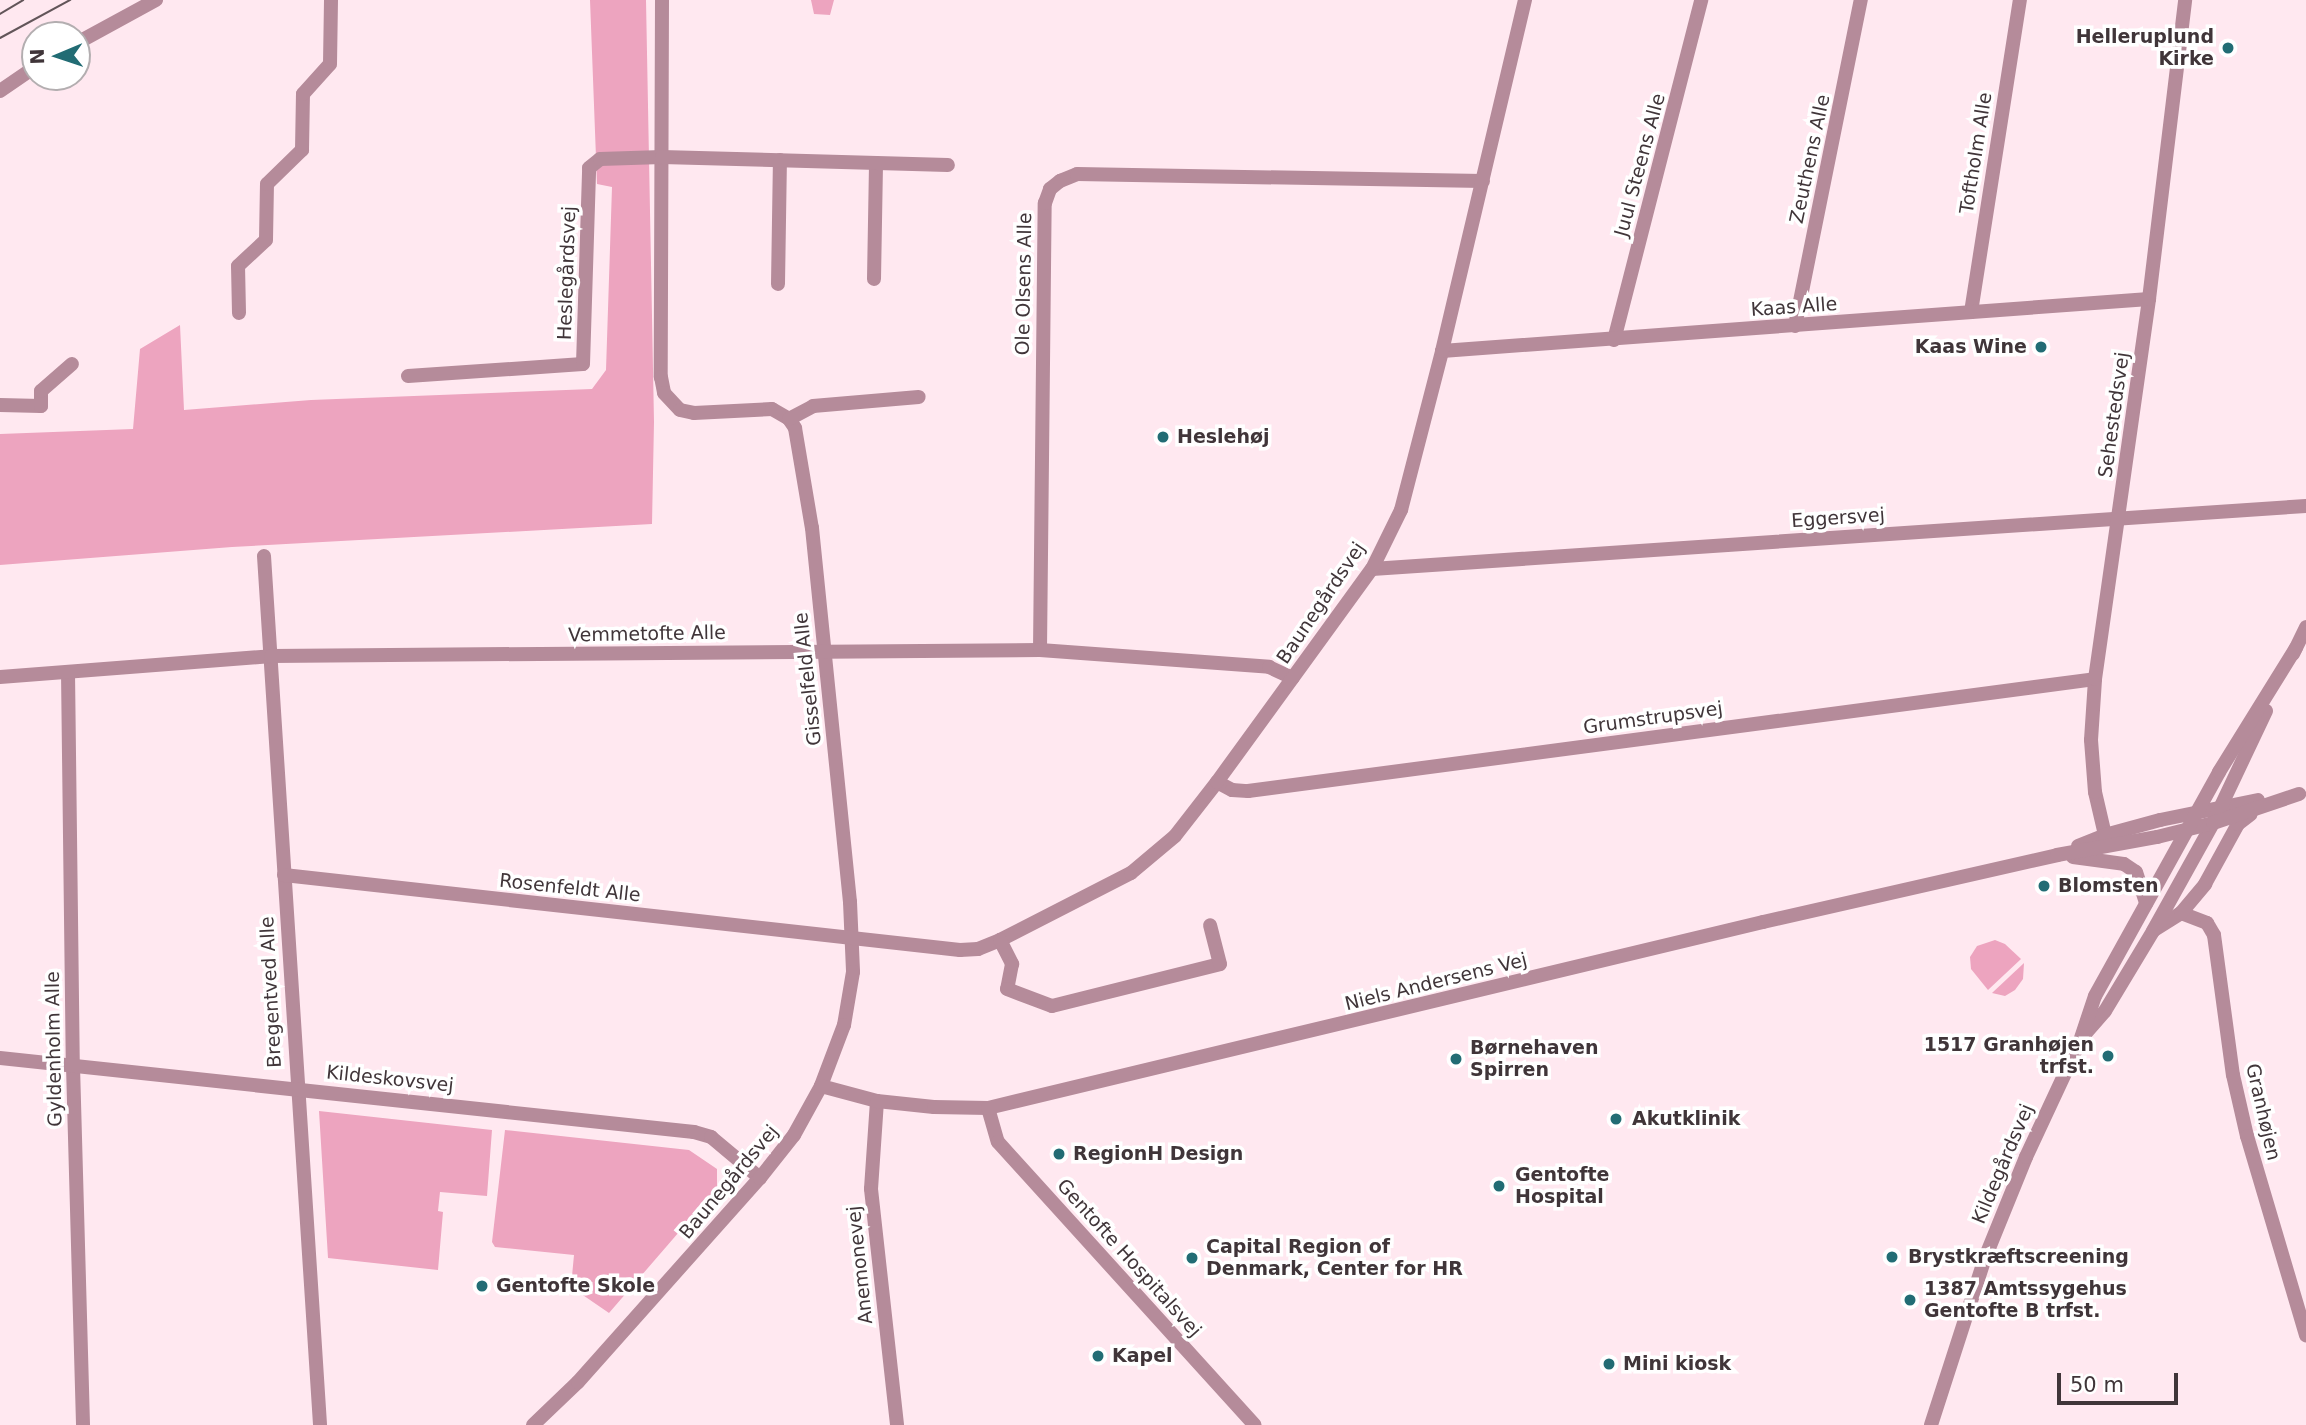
<!DOCTYPE html>
<meta charset="utf-8">
<style>
body{margin:0}
#map{position:relative;width:2306px;height:1425px;overflow:hidden;background:#ffe8f0;font-family:"DejaVu Sans",sans-serif}
div>[style]{position:absolute}
.green>*{inset:0;background:#eda4bf}
.minor>*{height:14px;margin:-7px;padding:0 7px;transform-origin:7px;border-radius:7px;background:#b58b9a}
.tertiary>*{height:14px;margin:-7px;padding:0 7px;transform-origin:7px;border-radius:7px;background:#b58b9a}
.tram>*{height:2px;margin:-1px;padding:0 1px;transform-origin:1px;border-radius:1px;background:#625559}
.dots>*{width:19px;height:19px;translate:-50% -50%;box-sizing:border-box;border:4px solid #fff;border-radius:50%}
span{translate:-50% -50%;white-space:nowrap;text-align:center;line-height:1.15;-webkit-text-stroke:7px #fff;paint-order:stroke}
.poi-label{font-size:19px;color:#403539;font-weight:700}
.right{translate:-100% -50%;text-align:right}
.left{translate:0 -50%;text-align:left}
.street-label{font-size:19px;color:#403539}
.north{position:absolute;left:21px;top:21px;width:70px;height:70px;box-sizing:border-box;background:#fff;border:2px solid #b3aeb0;border-radius:50%;rotate:268deg;font-size:19px;font-weight:700;line-height:28px;text-align:center;color:#403539}
.north::after{content:'';display:block;margin:auto;width:24px;height:32px;background:#226c74;clip-path:polygon(50% 0,100% 100%,50% 72%,0 100%)}
.scale{position:absolute;left:2057px;top:1373px;width:121px;height:32px;box-sizing:border-box;border:4px solid #403539;border-top:0;padding-left:9px;font-size:21px;line-height:24px;white-space:nowrap;color:#403539;-webkit-text-stroke:5px #fff;paint-order:stroke}
</style>
<div id="map">
<div class="green">
<i style="clip-path:polygon(590px 0,646px 0,654px 422px,652px 524px,232px 547px,0 565px,0 434px,133px 429px,140px 349px,180px 325px,184px 410px,311px 400px,592px 389px,606px 370px,612px 187px,597px 184px)"></i>
<i style="clip-path:polygon(811px 0,834px 0,830px 15px,814px 14px)"></i>
<i style="clip-path:polygon(1995px 940px,2005px 944px,2021px 959px,1988px 990px,1971px 969px,1970px 957px,1977px 946px)"></i>
<i style="clip-path:polygon(2024px 963px,2023px 979px,2015px 990px,2005px 996px,1992px 993px)"></i>
<i style="clip-path:polygon(319px 1111px,492px 1130px,487px 1196px,440px 1192px,438px 1211px,443px 1212px,438px 1270px,328px 1258px)"></i>
<i style="clip-path:polygon(505px 1130px,689px 1150px,717px 1169px,717px 1188px,609px 1313px,574px 1289px,572px 1276px,574px 1255px,495px 1247px,492px 1242px)"></i>
</div>
<div class="minor">
<i style="left:662px;top:0;width:377px;rotate:90.2deg"></i>
<i style="left:661px;top:377px;width:16px;rotate:79deg"></i>
<i style="left:664px;top:393px;width:23px;rotate:47deg"></i>
<i style="left:680px;top:410px;width:14px;rotate:12deg"></i>
<i style="left:694px;top:413px;width:78px;rotate:-2.9deg"></i>
<i style="left:772px;top:409px;width:20px;rotate:30deg"></i>
<i style="left:789px;top:419px;width:11px;rotate:56deg"></i>
<i style="left:795px;top:428px;width:101px;rotate:80.4deg"></i>
<i style="left:812px;top:528px;width:376px;rotate:84.2deg"></i>
<i style="left:850px;top:902px;width:70px;rotate:87.5deg"></i>
<i style="left:853px;top:972px;width:54px;rotate:99.6deg"></i>
<i style="left:844px;top:1025px;width:65px;rotate:110.7deg"></i>
<i style="left:77px;top:43px;width:90px;rotate:-28.6deg"></i>
<i style="left:0;top:91px;width:42px;rotate:-34.4deg"></i>
<i style="left:874px;top:279px;width:116px;rotate:-89deg"></i>
<i style="left:778px;top:284px;width:124px;rotate:-89.1deg"></i>
<i style="left:1971px;top:312px;width:316px;rotate:-81.1deg"></i>
<i style="left:239px;top:313px;width:47px;rotate:-91.2deg"></i>
<i style="left:238px;top:266px;width:38px;rotate:-43deg"></i>
<i style="left:266px;top:240px;width:56px;rotate:-89deg"></i>
<i style="left:267px;top:184px;width:49px;rotate:-44.2deg"></i>
<i style="left:302px;top:150px;width:56px;rotate:-89deg"></i>
<i style="left:303px;top:94px;width:40px;rotate:-48deg"></i>
<i style="left:330px;top:64px;width:64px;rotate:-89.1deg"></i>
<i style="left:1795px;top:326px;width:333px;rotate:-78.6deg"></i>
<i style="left:1614px;top:340px;width:351px;rotate:-75.6deg"></i>
<i style="left:1442px;top:351px;width:709px;rotate:-4.21deg"></i>
<i style="left:408px;top:376px;width:175px;rotate:-3.9deg"></i>
<i style="left:583px;top:364px;width:196px;rotate:-88.2deg"></i>
<i style="left:589px;top:168px;width:14px;rotate:-39deg"></i>
<i style="left:600px;top:159px;width:62px;rotate:-1.8deg"></i>
<i style="left:662px;top:157px;width:286px;rotate:1.6deg"></i>
<i style="left:0;top:405px;width:41px;rotate:1.4deg"></i>
<i style="left:41px;top:406px;width:15px;rotate:-90deg"></i>
<i style="left:41px;top:391px;width:41px;rotate:-41.1deg"></i>
<i style="left:789px;top:419px;width:27px;rotate:-28deg"></i>
<i style="left:813px;top:406px;width:106px;rotate:-4.9deg"></i>
<i style="left:264px;top:556px;width:871px;rotate:86.31deg"></i>
<i style="left:1372px;top:569px;width:936px;rotate:-3.86deg"></i>
<i style="left:1040px;top:650px;width:447px;rotate:-89.4deg"></i>
<i style="left:1045px;top:203px;width:15px;rotate:-70deg"></i>
<i style="left:1050px;top:189px;width:13px;rotate:-39deg"></i>
<i style="left:1060px;top:181px;width:18px;rotate:-22deg"></i>
<i style="left:1077px;top:174px;width:406px;rotate:1deg"></i>
<i style="left:68px;top:672px;width:394px;rotate:89.3deg"></i>
<i style="left:73px;top:1066px;width:359px;rotate:88.4deg"></i>
<i style="left:0;top:677px;width:272px;rotate:-4.4deg"></i>
<i style="left:271px;top:656px;width:769px;rotate:-0.45deg"></i>
<i style="left:1040px;top:650px;width:230px;rotate:4.2deg"></i>
<i style="left:1269px;top:667px;width:26px;rotate:25deg"></i>
<i style="left:1217px;top:782px;width:17px;rotate:28deg"></i>
<i style="left:1232px;top:790px;width:16px;rotate:4deg"></i>
<i style="left:1248px;top:791px;width:854px;rotate:-7.53deg"></i>
<i style="left:2105px;top:835px;width:44px;rotate:-103.1deg"></i>
<i style="left:2095px;top:792px;width:52px;rotate:-94.4deg"></i>
<i style="left:2091px;top:740px;width:61px;rotate:-86.2deg"></i>
<i style="left:2095px;top:679px;width:384px;rotate:-81.9deg"></i>
<i style="left:2149px;top:299px;width:301px;rotate:-83.1deg"></i>
<i style="left:284px;top:875px;width:680px;rotate:6.33deg"></i>
<i style="left:960px;top:950px;width:18px;rotate:-3deg"></i>
<i style="left:978px;top:949px;width:24px;rotate:-22deg"></i>
<i style="left:1000px;top:940px;width:147px;rotate:-27.1deg"></i>
<i style="left:1131px;top:873px;width:57px;rotate:-40.1deg"></i>
<i style="left:1175px;top:836px;width:68px;rotate:-52.1deg"></i>
<i style="left:1217px;top:782px;width:263px;rotate:-54deg"></i>
<i style="left:1372px;top:569px;width:66px;rotate:-63.8deg"></i>
<i style="left:1401px;top:510px;width:164px;rotate:-75.5deg"></i>
<i style="left:1442px;top:351px;width:361px;rotate:-76.7deg"></i>
<i style="left:2181px;top:913px;width:28px;rotate:21deg"></i>
<i style="left:2207px;top:923px;width:14px;rotate:60deg"></i>
<i style="left:2214px;top:935px;width:141px;rotate:82.3deg"></i>
<i style="left:2233px;top:1075px;width:63px;rotate:77.1deg"></i>
<i style="left:2247px;top:1136px;width:208px;rotate:73.5deg"></i>
<i style="left:1000px;top:940px;width:27px;rotate:63deg"></i>
<i style="left:1012px;top:964px;width:25px;rotate:101deg"></i>
<i style="left:1007px;top:989px;width:48px;rotate:20.7deg"></i>
<i style="left:1052px;top:1006px;width:173px;rotate:-14deg"></i>
<i style="left:1220px;top:964px;width:40px;rotate:-104.4deg"></i>
<i style="left:0;top:1058px;width:698px;rotate:6.09deg"></i>
<i style="left:694px;top:1132px;width:18px;rotate:16deg"></i>
<i style="left:711px;top:1137px;width:64px;rotate:39.9deg"></i>
<i style="left:877px;top:1101px;width:88px;rotate:93.9deg"></i>
<i style="left:871px;top:1189px;width:237px;rotate:83.7deg"></i>
<i style="left:988px;top:1108px;width:35px;rotate:74deg"></i>
<i style="left:998px;top:1142px;width:382px;rotate:47.8deg"></i>
</div>
<div class="tertiary">
<i style="left:2293px;top:654px;width:30px;rotate:-64deg"></i>
<i style="left:2078px;top:846px;width:29px;rotate:-22deg"></i>
<i style="left:2105px;top:835px;width:57px;rotate:-15.3deg"></i>
<i style="left:2160px;top:820px;width:100px;rotate:-11.5deg"></i>
<i style="left:2073px;top:857px;width:51px;rotate:7.8deg"></i>
<i style="left:2124px;top:864px;width:14px;rotate:34deg"></i>
<i style="left:2136px;top:872px;width:33px;rotate:72deg"></i>
<i style="left:2154px;top:930px;width:32px;rotate:-32deg"></i>
<i style="left:2181px;top:913px;width:38px;rotate:-50deg"></i>
<i style="left:2205px;top:884px;width:68px;rotate:-61.2deg"></i>
<i style="left:2238px;top:824px;width:16px;rotate:-38deg"></i>
<i style="left:2085px;top:1034px;width:30px;rotate:-49deg"></i>
<i style="left:2105px;top:1011px;width:93px;rotate:-59deg"></i>
<i style="left:2153px;top:931px;width:124px;rotate:-60.9deg"></i>
<i style="left:2213px;top:823px;width:124px;rotate:-64.7deg"></i>
<i style="left:533px;top:1425px;width:62px;rotate:-43.7deg"></i>
<i style="left:578px;top:1382px;width:273px;rotate:-48.3deg"></i>
<i style="left:760px;top:1178px;width:55px;rotate:-51.7deg"></i>
<i style="left:794px;top:1135px;width:56px;rotate:-61.1deg"></i>
<i style="left:821px;top:1086px;width:58px;rotate:15deg"></i>
<i style="left:877px;top:1101px;width:57px;rotate:6deg"></i>
<i style="left:934px;top:1107px;width:54px;rotate:1.1deg"></i>
<i style="left:988px;top:1108px;width:797px;rotate:-13.5deg"></i>
<i style="left:1763px;top:922px;width:302px;rotate:-12.8deg"></i>
<i style="left:2057px;top:855px;width:102px;rotate:-10.2deg"></i>
<i style="left:2157px;top:837px;width:58px;rotate:-14deg"></i>
<i style="left:2213px;top:823px;width:91px;rotate:-18.6deg"></i>
<i style="left:1931px;top:1425px;width:176px;rotate:-72.1deg"></i>
<i style="left:1985px;top:1258px;width:109px;rotate:-67.9deg"></i>
<i style="left:2026px;top:1157px;width:128px;rotate:-65deg"></i>
<i style="left:2080px;top:1041px;width:47px;rotate:-71.6deg"></i>
<i style="left:2095px;top:996px;width:256px;rotate:-61deg"></i>
<i style="left:2219px;top:772px;width:146px;rotate:-58.2deg"></i>
</div>
<div class="tram">
<i style="left:0;top:14px;width:27px;rotate:-31deg"></i>
<i style="left:0;top:38px;width:80px;rotate:-28.5deg"></i>
</div>
<div class="dots">
<i style="left:2228px;top:48px;background:#226c74"></i>
<i style="left:2041px;top:347px;background:#226c74"></i>
<i style="left:1163px;top:437px;background:#226c74"></i>
<i style="left:2044px;top:886px;background:#226c74"></i>
<i style="left:2108px;top:1056px;background:#226c74"></i>
<i style="left:1456px;top:1059px;background:#226c74"></i>
<i style="left:1616px;top:1119px;background:#226c74"></i>
<i style="left:1059px;top:1154px;background:#226c74"></i>
<i style="left:1499px;top:1186px;background:#226c74"></i>
<i style="left:1892px;top:1257px;background:#226c74"></i>
<i style="left:1192px;top:1258px;background:#226c74"></i>
<i style="left:482px;top:1286px;background:#226c74"></i>
<i style="left:1910px;top:1300px;background:#226c74"></i>
<i style="left:1098px;top:1356px;background:#226c74"></i>
<i style="left:1609px;top:1364px;background:#226c74"></i>
</div>
<div class="poi-label">
<span class="right" style="left:2214px;top:48px">Helleruplund<br>Kirke</span>
<span class="right" style="left:2027px;top:347px">Kaas Wine</span>
<span class="left" style="left:1177px;top:437px">Heslehøj</span>
<span class="left" style="left:2058px;top:886px">Blomsten</span>
<span class="right" style="left:2094px;top:1056px">1517 Granhøjen<br>trfst.</span>
<span class="left" style="left:1470px;top:1059px">Børnehaven<br>Spirren</span>
<span class="left" style="left:1632px;top:1119px">Akutklinik</span>
<span class="left" style="left:1073px;top:1154px">RegionH Design</span>
<span class="left" style="left:1515px;top:1186px">Gentofte<br>Hospital</span>
<span class="left" style="left:1206px;top:1258px">Capital Region of<br>Denmark, Center for HR</span>
<span class="left" style="left:1908px;top:1257px">Brystkræftscreening</span>
<span class="left" style="left:496px;top:1286px">Gentofte Skole</span>
<span class="left" style="left:1924px;top:1300px">1387 Amtssygehus<br>Gentofte B trfst.</span>
<span class="left" style="left:1112px;top:1356px">Kapel</span>
<span class="left" style="left:1623px;top:1364px">Mini kiosk</span>
</div>
<div class="street-label">
<span style="left:1976px;top:153px;rotate:-81deg">Toftholm Alle</span>
<span style="left:1810px;top:159px;rotate:-78deg">Zeuthens Alle</span>
<span style="left:1640px;top:165px;rotate:-75deg">Juul Steens Alle</span>
<span style="left:567px;top:273px;rotate:-88deg">Heslegårdsvej</span>
<span style="left:1024px;top:284px;rotate:-89deg">Ole Olsens Alle</span>
<span style="left:1794px;top:307px;rotate:-4deg">Kaas Alle</span>
<span style="left:2114px;top:415px;rotate:-82deg">Sehestedsvej</span>
<span style="left:1838px;top:518px;rotate:-4deg">Eggersvej</span>
<span style="left:1321px;top:603px;rotate:-56deg">Baunegårdsvej</span>
<span style="left:647px;top:634px;rotate:-1deg">Vemmetofte Alle</span>
<span style="left:808px;top:679px;rotate:-96deg">Gisselfeld Alle</span>
<span style="left:1653px;top:718px;rotate:-8deg">Grumstrupsvej</span>
<span style="left:570px;top:888px;rotate:6deg">Rosenfeldt Alle</span>
<span style="left:1436px;top:982px;rotate:-14deg">Niels Andersens Vej</span>
<span style="left:271px;top:992px;rotate:-93deg">Bregentved Alle</span>
<span style="left:54px;top:1049px;rotate:-91deg">Gyldenholm Alle</span>
<span style="left:390px;top:1079px;rotate:6deg">Kildeskovsvej</span>
<span style="left:2263px;top:1112px;rotate:77deg">Granhøjen</span>
<span style="left:2003px;top:1164px;rotate:-67deg">Kildegårdsvej</span>
<span style="left:729px;top:1182px;rotate:-50deg">Baunegårdsvej</span>
<span style="left:1129px;top:1258px;rotate:48deg">Gentofte Hospitalsvej</span>
<span style="left:860px;top:1265px;rotate:-96deg">Anemonevej</span>
</div>
<div class="north">N</div>
<div class="scale">50 m</div>
</div>
